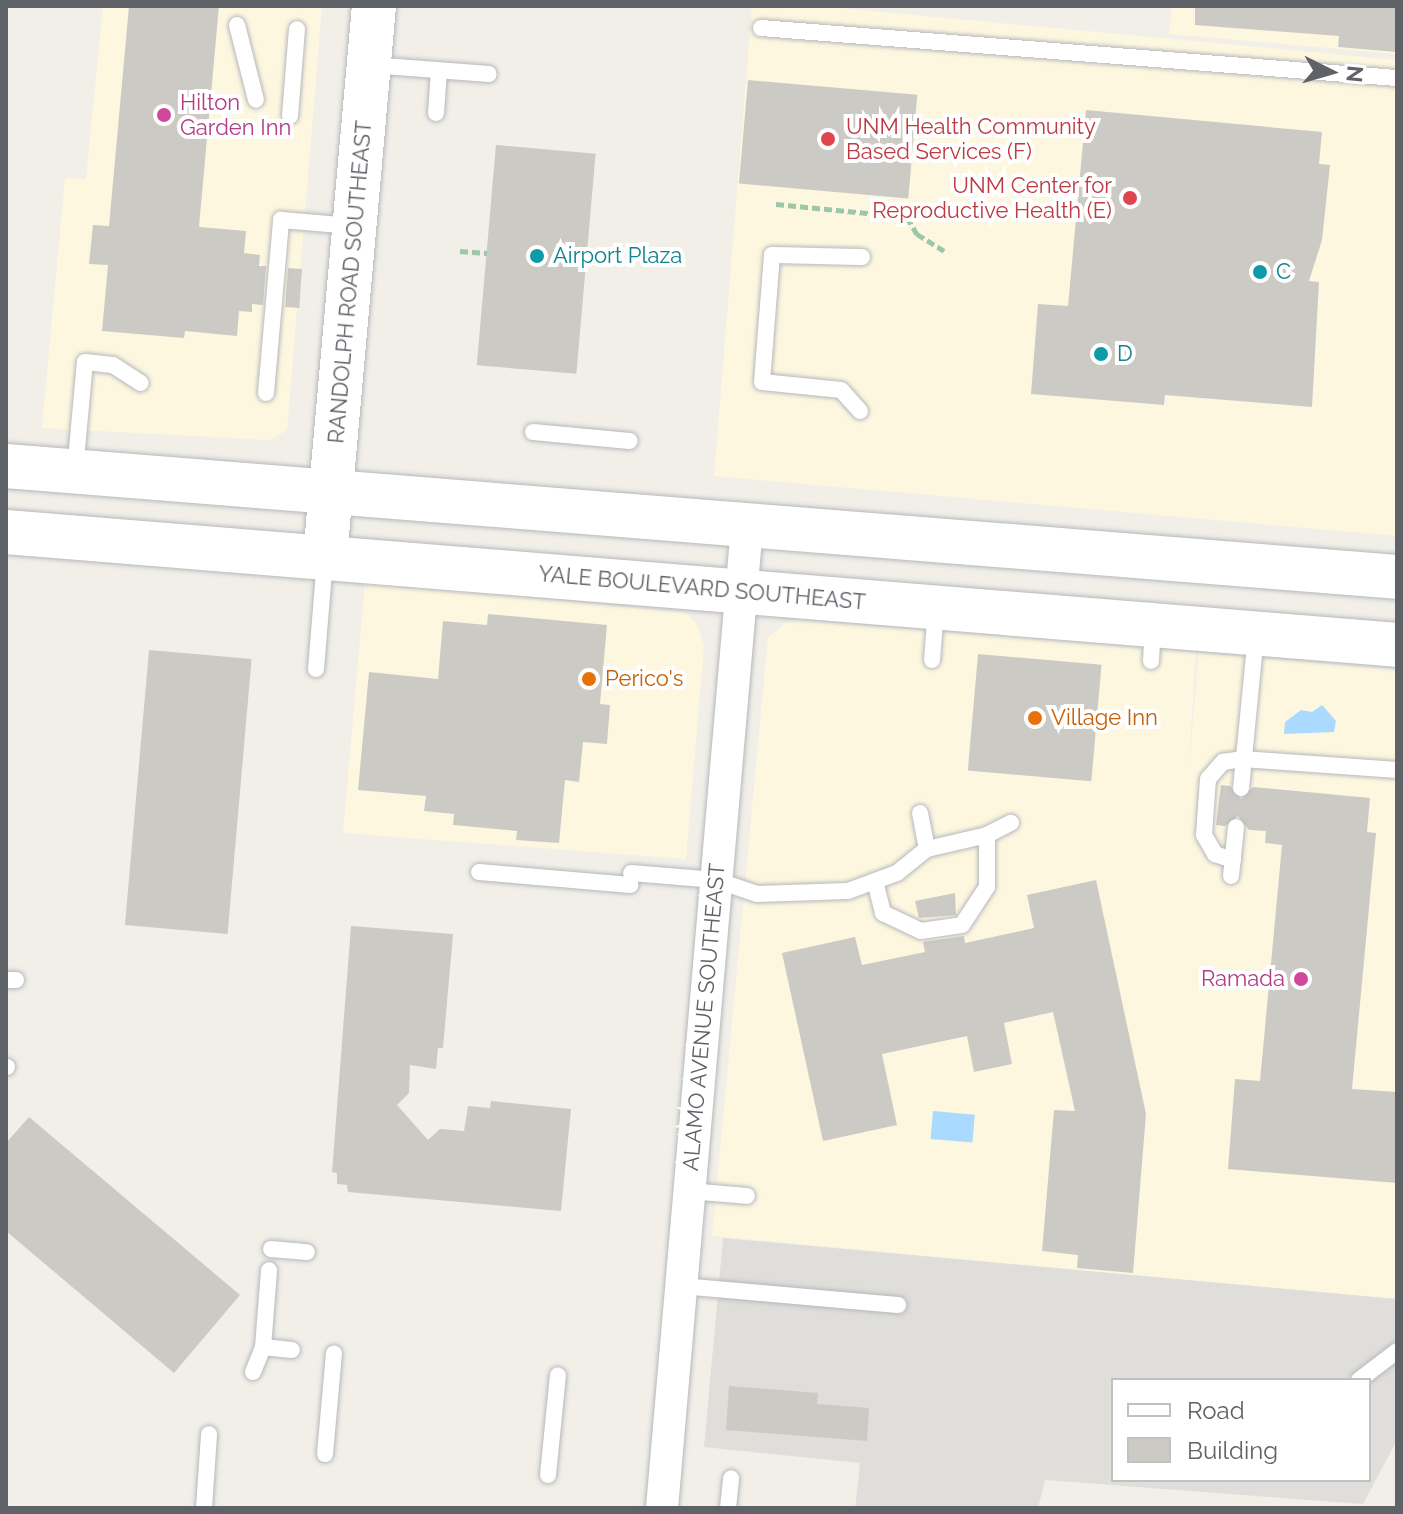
<!DOCTYPE html>
<style>
body{margin:0}
#map{position:relative;width:1403px;height:1514px;overflow:hidden;background:#f1efe8;font-family:Raleway,sans-serif}
div>[style]{position:absolute}
.commercial>*{inset:0;background:#fef7e0}
.industrial>*{inset:0;background:#e0deda}
.water>*{inset:0;background:#aadaff;transform-origin:0 0}
.building>*{inset:0;background:#cccac5;transform-origin:0 0}
.path>*{height:5px;margin-top:-2.5px;transform-origin:0;background:repeating-linear-gradient(90deg,#9cc7a9 0 8px,transparent 0 12px)}
.roads{filter:drop-shadow(0 0 2px #b5b8bc) drop-shadow(0 0 2px #b5b8bc)}
.lane>*{height:16px;margin:-8px;padding:0 8px;transform-origin:8px;border-radius:8px;background:#fff}
.street>*{height:32px;margin:-16px;padding:0 16px;transform-origin:16px;border-radius:16px;background:#fff}
.secondary>*{height:44px;margin:-22px;padding:0 22px;transform-origin:22px;border-radius:22px;background:#fff}
.dots>*{width:22px;height:22px;translate:-50% -50%;box-sizing:border-box;border:4px solid #fff;border-radius:50%}
span{translate:-50% -50%;white-space:nowrap;text-align:center;line-height:1.15;-webkit-text-stroke:8px #fff;paint-order:stroke}
.hotel-label{font-size:22px;color:#b23c85}
.left{translate:0 -50%;text-align:left}
.right{translate:-100% -50%;text-align:right}
.health-label{font-size:22px;color:#be3a42}
.culture-label{font-size:22px;color:#0d838f}
.street-label{font-size:22px;color:#5f6368}
.food-label{font-size:22px;color:#c56008}
.frame{position:absolute;inset:0;border:8px solid #5f6368;pointer-events:none}
.legend{position:absolute;left:1111px;top:1378px;width:260px;height:104px;box-sizing:border-box;background:#fff;border:2px solid #bfc1c3;margin:0;padding:10px 14px;list-style:none;font-size:24px;color:#5f6368}
.legend li{display:flex;align-items:center;gap:16px;height:40px}
.legend b{width:40px;border:2px solid #bfc1c3}
.north{position:absolute;left:1291px;top:32px;width:80px;height:80px;-webkit-text-stroke:6px #fff;paint-order:stroke;rotate:95deg;font-size:22px;font-weight:700;line-height:32px;text-align:center;color:#5f6368}
.north::after{content:'';display:block;margin:auto;width:28px;height:36px;background:#5f6368;clip-path:polygon(50% 0,100% 100%,50% 72%,0 100%)}
</style>
<div id="map">
<div class="commercial">
<i style="clip-path:polygon(103px 6px,322px 6px,287px 430px,270px 440px,42px 428px,65px 178px,86px 179px)"></i>
<i style="clip-path:polygon(752px 6px,818px 6px,1397px 60px,1397px 536px,714px 476px)"></i>
<i style="clip-path:polygon(1172px 6px,1397px 6px,1397px 54px,1169px 34px)"></i>
<i style="clip-path:polygon(365px 582px,686px 613px,697px 624px,704px 646px,686px 859px,343px 833px)"></i>
<i style="clip-path:polygon(798px 620px,1196px 652px,1188px 774px,1199px 653px,1397px 670px,1397px 1299px,712px 1236px,768px 638px,784px 624px)"></i>
</div>
<div class="industrial">
<i style="clip-path:polygon(evenodd,723px 1238px,1397px 1299px,1397px 1440px,1363px 1504px,1045px 1480px,1038px 1508px,855px 1508px,860px 1463px,704px 1447px,723px 1238px,1113px 1380px,1369px 1380px,1369px 1480px,1113px 1480px,1113px 1380px)"></i>
</div>
<div class="water">
<i style="clip-path:polygon(1322px 705px,1336px 721px,1334px 732px,1284px 734px,1285px 722px,1301px 710px,1312px 712px)"></i>
<i style="left:933px;top:1111px;width:42px;height:28px;rotate:5deg"></i>
</div>
<div class="building">
<i style="clip-path:polygon(129px 6px,219px 6px,199px 227px,246px 231px,244px 253px,260px 255px,259px 266px,266px 266px,263px 305px,252px 304px,252px 312px,239px 311px,237px 336px,185px 331px,184px 338px,102px 331px,108px 265px,89px 264px,93px 225px,109px 226px)"></i>
<i style="clip-path:polygon(1195px 6px,1397px 6px,1397px 52px,1338px 47px,1339px 36px,1195px 25px)"></i>
<i style="left:748px;top:80px;width:170px;height:104px;rotate:5deg"></i>
<i style="clip-path:polygon(1086px 110px,1322px 132px,1319px 164px,1330px 165px,1322px 240px,1309px 281px,1319px 282px,1312px 407px,1165px 395px,1164px 405px,1031px 394px,1038px 304px,1068px 306px)"></i>
<i style="left:496px;top:145px;width:100px;height:221px;rotate:5deg"></i>
<i style="left:288px;top:268px;width:14px;height:39px;rotate:4deg"></i>
<i style="clip-path:polygon(488px 614px,607px 625px,600px 704px,610px 705px,607px 744px,583px 742px,579px 782px,565px 780px,559px 843px,516px 840px,517px 831px,453px 825px,454px 814px,424px 811px,426px 796px,358px 790px,369px 672px,438px 679px,443px 621px,487px 625px)"></i>
<i style="left:149px;top:650px;width:103px;height:276px;rotate:5deg"></i>
<i style="left:978px;top:654px;width:124px;height:117px;rotate:5deg"></i>
<i style="clip-path:polygon(1221px 785px,1230px 786px,1241px 799px,1253px 787px,1370px 798px,1367px 832px,1376px 833px,1352px 1089px,1397px 1092px,1397px 1183px,1228px 1169px,1235px 1079px,1260px 1081px,1282px 845px,1265px 843px,1266px 831px,1249px 830px,1238px 816px,1225px 826px,1216px 825px)"></i>
<i style="clip-path:polygon(1096px 880px,1146px 1114px,1133px 1273px,1077px 1268px,1078px 1255px,1042px 1251px,1054px 1110px,1075px 1111px,1053px 1012px,1004px 1023px,1012px 1064px,974px 1072px,967px 1036px,882px 1054px,897px 1125px,823px 1141px,782px 953px,855px 937px,862px 965px,925px 952px,923px 942px,964px 936px,965px 943px,1034px 928px,1027px 895px)"></i>
<i style="clip-path:polygon(955px 893px,956px 915px,919px 918px,915px 901px)"></i>
<i style="clip-path:polygon(351px 926px,453px 934px,443px 1048px,438px 1048px,436px 1069px,410px 1065px,409px 1093px,397px 1105px,428px 1140px,440px 1129px,464px 1131px,468px 1106px,490px 1108px,491px 1101px,571px 1109px,561px 1211px,348px 1192px,347px 1185px,337px 1184px,337px 1173px,332px 1172px)"></i>
<i style="clip-path:polygon(29px 1117px,240px 1295px,174px 1373px,6px 1231px,6px 1143px)"></i>
<i style="clip-path:polygon(729px 1386px,818px 1393px,817px 1404px,869px 1408px,867px 1441px,726px 1430px)"></i>
</div>
<div class="path">
<i style="left:776px;top:204px;width:132px;rotate:5.7deg"></i>
<i style="left:907px;top:217px;width:20px;rotate:60deg"></i>
<i style="left:917px;top:234px;width:32px;rotate:32deg"></i>
<i style="left:460px;top:251px;width:27px;rotate:4deg"></i>
</div>
<div class="roads">
<div class="lane">
<i style="left:237px;top:25px;width:77px;rotate:75.8deg"></i>
<i style="left:761px;top:28px;width:638px;rotate:4.5deg"></i>
<i style="left:371px;top:65px;width:118px;rotate:4.4deg"></i>
<i style="left:436px;top:113px;width:42px;rotate:-85.9deg"></i>
<i style="left:290px;top:116px;width:87px;rotate:-85.4deg"></i>
<i style="left:266px;top:393px;width:174px;rotate:-85deg"></i>
<i style="left:281px;top:220px;width:72px;rotate:4.8deg"></i>
<i style="left:860px;top:411px;width:28px;rotate:-132deg"></i>
<i style="left:841px;top:390px;width:79px;rotate:-174.2deg"></i>
<i style="left:762px;top:382px;width:127px;rotate:-85.5deg"></i>
<i style="left:772px;top:255px;width:90px;rotate:1.3deg"></i>
<i style="left:533px;top:432px;width:97px;rotate:5.3deg"></i>
<i style="left:75px;top:471px;width:109px;rotate:-84.8deg"></i>
<i style="left:85px;top:362px;width:28px;rotate:6deg"></i>
<i style="left:113px;top:365px;width:33px;rotate:33deg"></i>
<i style="left:932px;top:660px;width:51px;rotate:-85.5deg"></i>
<i style="left:1151px;top:661px;width:33px;rotate:-87deg"></i>
<i style="left:316px;top:669px;width:110px;rotate:-85.3deg"></i>
<i style="left:1241px;top:788px;width:154px;rotate:-84.4deg"></i>
<i style="left:920px;top:813px;width:37px;rotate:79deg"></i>
<i style="left:1233px;top:860px;width:19px;rotate:-162deg"></i>
<i style="left:1215px;top:854px;width:22px;rotate:-120deg"></i>
<i style="left:1204px;top:835px;width:56px;rotate:-85.9deg"></i>
<i style="left:1208px;top:779px;width:23px;rotate:-49deg"></i>
<i style="left:1223px;top:762px;width:20px;rotate:-9deg"></i>
<i style="left:1243px;top:759px;width:154px;rotate:4.1deg"></i>
<i style="left:479px;top:872px;width:152px;rotate:4.9deg"></i>
<i style="left:631px;top:873px;width:85px;rotate:4.7deg"></i>
<i style="left:716px;top:880px;width:43px;rotate:18.9deg"></i>
<i style="left:757px;top:894px;width:91px;rotate:-1.9deg"></i>
<i style="left:848px;top:891px;width:52px;rotate:-20.2deg"></i>
<i style="left:897px;top:873px;width:38px;rotate:-39deg"></i>
<i style="left:927px;top:849px;width:62px;rotate:-13.1deg"></i>
<i style="left:987px;top:835px;width:27px;rotate:-27deg"></i>
<i style="left:1231px;top:876px;width:49px;rotate:-84.2deg"></i>
<i style="left:875px;top:881px;width:33px;rotate:76deg"></i>
<i style="left:883px;top:913px;width:42px;rotate:25.3deg"></i>
<i style="left:921px;top:931px;width:41px;rotate:-8.3deg"></i>
<i style="left:962px;top:925px;width:45px;rotate:-56.7deg"></i>
<i style="left:987px;top:887px;width:52px;rotate:-90deg"></i>
<i style="left:6px;top:980px;width:10px"></i>
<i style="left:6px;top:1067px;width:1px"></i>
<i style="left:689px;top:1191px;width:58px;rotate:4.9deg"></i>
<i style="left:271px;top:1249px;width:36px;rotate:5deg"></i>
<i style="left:681px;top:1286px;width:218px;rotate:5deg"></i>
<i style="left:263px;top:1347px;width:29px;rotate:6deg"></i>
<i style="left:253px;top:1372px;width:27px;rotate:-68deg"></i>
<i style="left:263px;top:1347px;width:77px;rotate:-85.5deg"></i>
<i style="left:1359px;top:1380px;width:48px;rotate:-37.3deg"></i>
<i style="left:325px;top:1454px;width:101px;rotate:-84.9deg"></i>
<i style="left:548px;top:1475px;width:100px;rotate:-84.3deg"></i>
<i style="left:204px;top:1508px;width:74px;rotate:-86.1deg"></i>
<i style="left:728px;top:1508px;width:30px;rotate:-84deg"></i>
</div>
<div class="street">
<i style="left:662px;top:1508px;width:985px;rotate:-85.05deg"></i>
</div>
<div class="secondary">
<i style="left:6px;top:466px;width:1395px;rotate:4.56deg"></i>
<i style="left:6px;top:532px;width:1396px;rotate:4.64deg"></i>
<i style="left:325px;top:557px;width:553px;rotate:-84.92deg"></i>
</div>
</div>
<div class="dots">
<i style="left:164px;top:115px;background:#d1479c"></i>
<i style="left:828px;top:139px;background:#e0444e"></i>
<i style="left:1130px;top:198px;background:#e0444e"></i>
<i style="left:537px;top:256px;background:#0f9aa8"></i>
<i style="left:1260px;top:272px;background:#0f9aa8"></i>
<i style="left:1101px;top:354px;background:#0f9aa8"></i>
<i style="left:589px;top:679px;background:#e8710a"></i>
<i style="left:1035px;top:718px;background:#e8710a"></i>
<i style="left:1301px;top:979px;background:#d1479c"></i>
</div>
<div class="hotel-label">
<span class="left" style="left:180px;top:115px">Hilton<br>Garden Inn</span>
<span class="right" style="left:1285px;top:979px">Ramada</span>
</div>
<div class="health-label">
<span class="left" style="left:846px;top:139px">UNM Health Community<br>Based Services (F)</span>
<span class="right" style="left:1112px;top:198px">UNM Center for<br>Reproductive Health (E)</span>
</div>
<div class="culture-label">
<span class="left" style="left:553px;top:256px">Airport Plaza</span>
<span class="left" style="left:1276px;top:272px">C</span>
<span class="left" style="left:1117px;top:354px">D</span>
</div>
<div class="street-label">
<span style="left:350px;top:282px;rotate:-85deg">RANDOLPH ROAD SOUTHEAST</span>
<span style="left:702px;top:588px;rotate:5deg">YALE BOULEVARD SOUTHEAST</span>
<span style="left:704px;top:1017px;rotate:-85deg">ALAMO AVENUE SOUTHEAST</span>
</div>
<div class="food-label">
<span class="left" style="left:605px;top:679px">Perico's</span>
<span class="left" style="left:1051px;top:718px">Village Inn</span>
</div>
<div class="frame"></div>
<ul class="legend">
<li><b style="height:10px;background:#fff"></b>Road</li>
<li><b style="height:22px;background:#cccac5"></b>Building</li>
</ul>
<div class="north">N</div>
</div>
